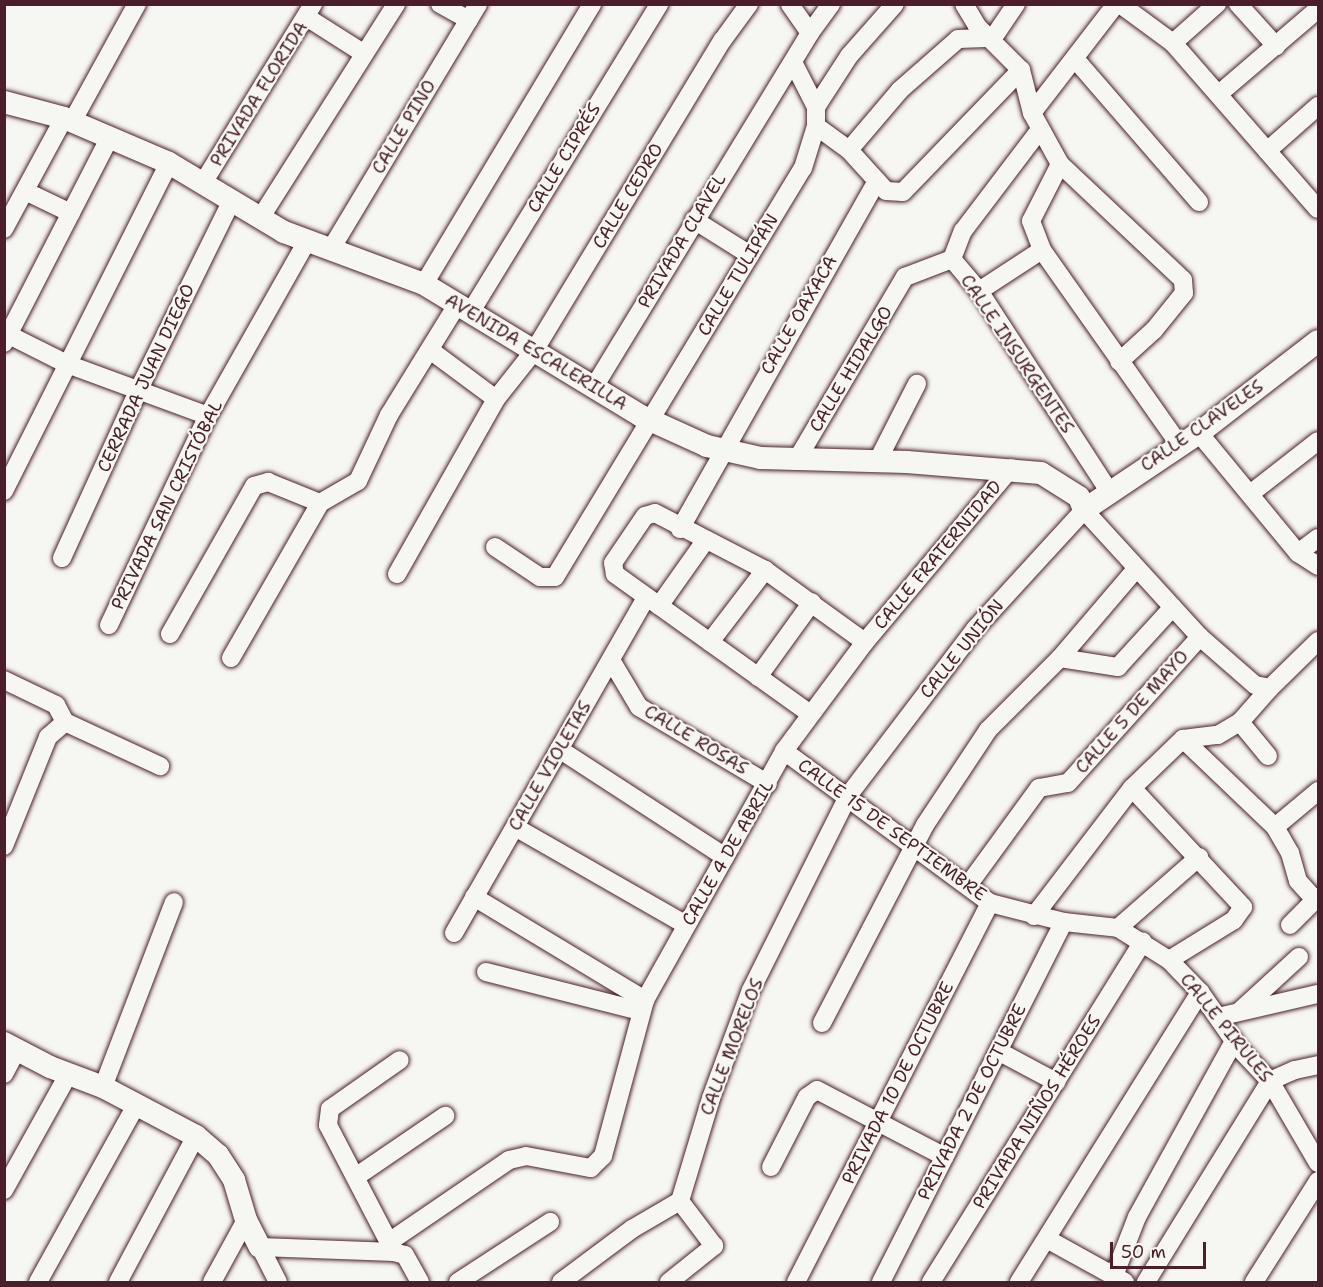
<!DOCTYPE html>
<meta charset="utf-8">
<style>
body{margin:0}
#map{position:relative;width:1323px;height:1287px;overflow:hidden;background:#f6f6f2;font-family:"Shantell Sans",sans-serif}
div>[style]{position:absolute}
.roads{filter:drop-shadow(0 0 2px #4a1f2b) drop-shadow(0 0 2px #4a1f2b)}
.minor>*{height:18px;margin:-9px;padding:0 9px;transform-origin:9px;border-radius:9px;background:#f6f6f2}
.major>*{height:22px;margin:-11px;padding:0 11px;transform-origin:11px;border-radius:11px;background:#f6f6f2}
span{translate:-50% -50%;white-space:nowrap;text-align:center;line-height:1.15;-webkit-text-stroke:4.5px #f6f6f2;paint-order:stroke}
.street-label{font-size:18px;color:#4a1f2b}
.frame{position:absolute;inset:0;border:6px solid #4a1f2b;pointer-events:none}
.scale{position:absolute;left:1110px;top:1242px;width:96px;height:27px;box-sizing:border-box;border:3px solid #4a1f2b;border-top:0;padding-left:8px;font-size:18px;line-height:21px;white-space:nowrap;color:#4a1f2b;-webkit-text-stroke:4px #f6f6f2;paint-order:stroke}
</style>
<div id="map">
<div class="roads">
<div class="minor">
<i style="left:440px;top:4px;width:33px;rotate:29deg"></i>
<i style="left:964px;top:4px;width:26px;rotate:59deg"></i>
<i style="left:977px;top:26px;width:62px;rotate:45deg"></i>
<i style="left:1021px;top:70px;width:44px;rotate:75.7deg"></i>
<i style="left:1032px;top:113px;width:58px;rotate:61.2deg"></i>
<i style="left:1060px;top:164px;width:64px;rotate:117deg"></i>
<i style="left:1031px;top:221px;width:31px;rotate:69deg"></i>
<i style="left:1120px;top:4px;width:66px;rotate:36.3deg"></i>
<i style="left:1173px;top:43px;width:220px;rotate:48.9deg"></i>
<i style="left:1238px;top:4px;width:57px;rotate:47.9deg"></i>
<i style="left:308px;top:18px;width:65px;rotate:32.5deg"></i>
<i style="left:810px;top:33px;width:36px;rotate:-54deg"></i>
<i style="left:1173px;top:43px;width:59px;rotate:-41.6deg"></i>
<i style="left:1076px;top:60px;width:188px;rotate:49.1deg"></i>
<i style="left:794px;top:64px;width:48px;rotate:62.9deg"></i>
<i style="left:1220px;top:93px;width:129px;rotate:-40.6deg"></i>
<i style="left:1032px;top:113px;width:138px;rotate:-52.4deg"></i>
<i style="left:72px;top:122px;width:135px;rotate:-61.2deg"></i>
<i style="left:816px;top:126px;width:41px;rotate:36deg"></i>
<i style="left:849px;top:150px;width:55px;rotate:47.9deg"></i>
<i style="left:886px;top:191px;width:17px;rotate:3deg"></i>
<i style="left:903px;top:192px;width:170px;rotate:-46deg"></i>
<i style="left:849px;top:150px;width:79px;rotate:-49.6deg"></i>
<i style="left:900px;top:90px;width:77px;rotate:-41.3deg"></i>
<i style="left:958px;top:39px;width:35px;rotate:-2deg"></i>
<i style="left:993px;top:38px;width:41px;rotate:-55.9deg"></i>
<i style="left:1267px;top:151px;width:68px;rotate:-41.4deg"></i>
<i style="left:1060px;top:164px;width:169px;rotate:43.3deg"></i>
<i style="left:1183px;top:280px;width:13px;rotate:86deg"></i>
<i style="left:1184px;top:293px;width:48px;rotate:129deg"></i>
<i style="left:1154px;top:330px;width:47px;rotate:137.6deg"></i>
<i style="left:203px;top:183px;width:210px;rotate:-58.4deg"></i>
<i style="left:25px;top:191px;width:51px;rotate:25.6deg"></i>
<i style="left:261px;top:217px;width:252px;rotate:-57.6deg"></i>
<i style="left:694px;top:220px;width:66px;rotate:32deg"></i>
<i style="left:4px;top:229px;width:126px;rotate:-61.6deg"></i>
<i style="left:331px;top:249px;width:286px;rotate:-59deg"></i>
<i style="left:952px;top:259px;width:30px;rotate:-69deg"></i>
<i style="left:963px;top:231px;width:126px;rotate:-52.8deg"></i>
<i style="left:424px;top:284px;width:327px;rotate:-59deg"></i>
<i style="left:979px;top:291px;width:75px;rotate:-33.1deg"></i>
<i style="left:1042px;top:250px;width:237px;rotate:54.8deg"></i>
<i style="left:470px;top:313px;width:362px;rotate:-58.5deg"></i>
<i style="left:9px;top:335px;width:65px;rotate:26.6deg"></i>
<i style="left:67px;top:364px;width:150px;rotate:20.2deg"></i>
<i style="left:4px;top:343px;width:229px;rotate:-62.8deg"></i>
<i style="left:430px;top:350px;width:82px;rotate:36.6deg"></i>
<i style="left:496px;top:399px;width:61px;rotate:-51.6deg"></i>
<i style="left:534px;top:351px;width:363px;rotate:-58.8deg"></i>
<i style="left:722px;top:41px;width:46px;rotate:-53.9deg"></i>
<i style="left:594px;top:387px;width:415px;rotate:-58.6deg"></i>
<i style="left:810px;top:33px;width:35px;rotate:-125deg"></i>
<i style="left:1199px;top:433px;width:156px;rotate:50.5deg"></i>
<i style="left:1298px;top:553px;width:24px;rotate:33deg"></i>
<i style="left:796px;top:461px;width:214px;rotate:-59.4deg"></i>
<i style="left:905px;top:277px;width:50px;rotate:-21deg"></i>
<i style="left:952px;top:259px;width:42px;rotate:49.8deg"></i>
<i style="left:979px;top:291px;width:239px;rotate:57deg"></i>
<i style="left:877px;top:462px;width:88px;rotate:-62.9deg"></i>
<i style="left:4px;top:491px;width:367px;rotate:-63.3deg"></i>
<i style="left:1250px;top:494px;width:86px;rotate:-37.9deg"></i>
<i style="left:680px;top:529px;width:400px;rotate:-60.5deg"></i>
<i style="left:495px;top:547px;width:54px;rotate:33.7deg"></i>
<i style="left:540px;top:577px;width:15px"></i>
<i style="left:555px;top:577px;width:478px;rotate:-58.8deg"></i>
<i style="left:803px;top:168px;width:44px;rotate:-72.8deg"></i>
<i style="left:816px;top:126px;width:19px;rotate:-90deg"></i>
<i style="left:816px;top:107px;width:61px;rotate:-57.1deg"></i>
<i style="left:849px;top:56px;width:69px;rotate:-48.5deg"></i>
<i style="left:1298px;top:553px;width:25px;rotate:-37deg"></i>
<i style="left:62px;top:558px;width:183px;rotate:-65.5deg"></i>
<i style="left:138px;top:391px;width:213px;rotate:-63.8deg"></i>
<i style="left:397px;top:574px;width:201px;rotate:-60.5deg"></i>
<i style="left:659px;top:606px;width:80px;rotate:-54.7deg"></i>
<i style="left:109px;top:625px;width:231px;rotate:-64.7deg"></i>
<i style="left:208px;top:416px;width:201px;rotate:-60.5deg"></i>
<i style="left:170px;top:634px;width:170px;rotate:-60.4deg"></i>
<i style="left:254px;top:486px;width:15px;rotate:-16deg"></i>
<i style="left:268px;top:482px;width:56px;rotate:22deg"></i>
<i style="left:710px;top:642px;width:91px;rotate:-52.6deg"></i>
<i style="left:231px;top:658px;width:179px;rotate:-60.1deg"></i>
<i style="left:320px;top:503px;width:44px;rotate:-30.1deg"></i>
<i style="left:358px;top:481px;width:73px;rotate:-64.8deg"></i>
<i style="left:389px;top:415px;width:129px;rotate:-58.3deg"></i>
<i style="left:1060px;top:658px;width:59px;rotate:8.8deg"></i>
<i style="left:1118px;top:667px;width:81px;rotate:-47.5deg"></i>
<i style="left:611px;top:660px;width:55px;rotate:59.2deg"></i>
<i style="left:639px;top:707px;width:150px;rotate:30.8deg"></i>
<i style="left:758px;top:677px;width:92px;rotate:-54.2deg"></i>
<i style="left:4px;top:680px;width:58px;rotate:25.7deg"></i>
<i style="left:56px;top:705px;width:19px;rotate:62deg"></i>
<i style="left:809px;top:713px;width:239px;rotate:-144.4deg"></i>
<i style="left:615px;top:574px;width:11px;rotate:-100deg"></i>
<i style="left:613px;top:563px;width:57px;rotate:-55.8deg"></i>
<i style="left:645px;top:516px;width:10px;rotate:-17deg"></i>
<i style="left:655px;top:513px;width:124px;rotate:27.4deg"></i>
<i style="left:765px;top:570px;width:123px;rotate:35.8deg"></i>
<i style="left:65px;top:722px;width:105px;rotate:24.9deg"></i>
<i style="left:1240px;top:722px;width:44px;rotate:50.5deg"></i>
<i style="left:1183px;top:739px;width:127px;rotate:43.7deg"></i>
<i style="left:1275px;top:827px;width:30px;rotate:60deg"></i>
<i style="left:1290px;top:853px;width:29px;rotate:74deg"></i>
<i style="left:1298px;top:881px;width:25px;rotate:48deg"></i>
<i style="left:559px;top:749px;width:198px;rotate:33deg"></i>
<i style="left:784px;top:751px;width:256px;rotate:36.4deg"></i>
<i style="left:990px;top:903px;width:76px;rotate:14.4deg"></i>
<i style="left:1064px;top:922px;width:54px;rotate:6.3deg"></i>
<i style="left:1118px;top:928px;width:60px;rotate:32.1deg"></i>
<i style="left:1169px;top:960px;width:45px;rotate:45.9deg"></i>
<i style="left:1200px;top:992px;width:68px;rotate:55.1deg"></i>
<i style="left:1239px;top:1048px;width:45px;rotate:46.8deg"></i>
<i style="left:1270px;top:1081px;width:95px;rotate:59.7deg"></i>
<i style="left:1132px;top:788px;width:163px;rotate:47deg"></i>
<i style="left:1243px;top:907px;width:16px;rotate:125deg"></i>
<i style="left:1234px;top:920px;width:76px;rotate:148.4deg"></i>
<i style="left:515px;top:827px;width:197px;rotate:29.8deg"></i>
<i style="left:1275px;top:827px;width:56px;rotate:-39.9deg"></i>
<i style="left:4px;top:846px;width:118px;rotate:-68deg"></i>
<i style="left:48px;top:737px;width:23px;rotate:-41deg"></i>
<i style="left:969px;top:884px;width:119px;rotate:-53.9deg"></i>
<i style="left:1039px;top:788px;width:29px;rotate:-10deg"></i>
<i style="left:1068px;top:783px;width:197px;rotate:-47.9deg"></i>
<i style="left:474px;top:897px;width:200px;rotate:31.1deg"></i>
<i style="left:1034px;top:916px;width:161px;rotate:-52.6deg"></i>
<i style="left:1132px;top:788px;width:71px;rotate:-43.9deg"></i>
<i style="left:1183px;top:739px;width:35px;rotate:-7deg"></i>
<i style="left:1218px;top:735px;width:26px;rotate:-31deg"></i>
<i style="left:1240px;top:722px;width:45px;rotate:-48.6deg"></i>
<i style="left:1290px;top:925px;width:40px;rotate:-45deg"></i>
<i style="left:1118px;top:928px;width:108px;rotate:-41.2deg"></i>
<i style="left:454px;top:933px;width:386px;rotate:-60.2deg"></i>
<i style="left:486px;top:972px;width:159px;rotate:14.2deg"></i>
<i style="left:1240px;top:1011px;width:80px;rotate:-42.5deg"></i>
<i style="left:1218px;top:1017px;width:103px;rotate:-13deg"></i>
<i style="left:822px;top:1023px;width:223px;rotate:-62.5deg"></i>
<i style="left:925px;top:825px;width:114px;rotate:-56.4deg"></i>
<i style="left:988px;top:730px;width:102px;rotate:-45deg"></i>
<i style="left:1060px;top:658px;width:118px;rotate:-49.5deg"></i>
<i style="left:998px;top:1051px;width:66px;rotate:28.1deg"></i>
<i style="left:4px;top:1074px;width:26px;rotate:-62deg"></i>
<i style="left:103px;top:1087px;width:198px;rotate:-69deg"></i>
<i style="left:771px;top:1167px;width:79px;rotate:-62.8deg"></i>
<i style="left:807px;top:1097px;width:12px;rotate:-35deg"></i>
<i style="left:817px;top:1090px;width:144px;rotate:27.6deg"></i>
<i style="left:357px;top:1176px;width:107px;rotate:-34.3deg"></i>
<i style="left:4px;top:1190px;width:134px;rotate:-60.9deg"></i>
<i style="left:1047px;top:1239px;width:89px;rotate:28.9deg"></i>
<i style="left:389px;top:1242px;width:145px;rotate:-34.3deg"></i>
<i style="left:509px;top:1160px;width:17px;rotate:-13deg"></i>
<i style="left:526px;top:1156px;width:66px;rotate:10.5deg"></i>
<i style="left:591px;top:1168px;width:17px;rotate:-45deg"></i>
<i style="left:603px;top:1156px;width:162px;rotate:-74.9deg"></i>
<i style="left:645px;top:1000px;width:285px;rotate:-60.8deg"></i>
<i style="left:784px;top:751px;width:136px;rotate:-53.4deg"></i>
<i style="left:865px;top:642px;width:227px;rotate:-50deg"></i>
<i style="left:394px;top:1252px;width:143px;rotate:-117.5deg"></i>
<i style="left:328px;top:1125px;width:16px;rotate:-83deg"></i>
<i style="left:330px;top:1109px;width:85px;rotate:-35deg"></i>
<i style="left:1114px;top:1276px;width:63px;rotate:-68.7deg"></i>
<i style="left:1137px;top:1217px;width:201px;rotate:-61.1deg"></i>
<i style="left:38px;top:1282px;width:202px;rotate:-61deg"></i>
<i style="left:118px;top:1282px;width:166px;rotate:-61.9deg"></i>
<i style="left:212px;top:1282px;width:71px;rotate:-61.3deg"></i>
<i style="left:278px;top:1282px;width:39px;rotate:-117deg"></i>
<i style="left:260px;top:1247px;width:134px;rotate:2.1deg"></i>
<i style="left:394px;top:1252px;width:11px;rotate:15deg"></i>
<i style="left:405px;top:1255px;width:31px;rotate:61deg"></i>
<i style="left:458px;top:1282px;width:110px;rotate:-33.1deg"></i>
<i style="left:561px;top:1282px;width:89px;rotate:-36.7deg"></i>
<i style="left:632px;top:1229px;width:56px;rotate:-30.3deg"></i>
<i style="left:669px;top:1282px;width:58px;rotate:-38.7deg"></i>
<i style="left:714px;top:1246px;width:56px;rotate:-127.1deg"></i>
<i style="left:680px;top:1201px;width:108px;rotate:-73.2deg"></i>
<i style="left:711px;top:1098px;width:115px;rotate:-69.7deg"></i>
<i style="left:751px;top:990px;width:217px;rotate:-63.4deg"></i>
<i style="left:848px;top:796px;width:210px;rotate:-52.7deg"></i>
<i style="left:975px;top:629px;width:161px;rotate:-47.5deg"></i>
<i style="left:1084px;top:510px;width:172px;rotate:47.6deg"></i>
<i style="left:1200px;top:637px;width:73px;rotate:41.1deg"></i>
<i style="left:1255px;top:685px;width:15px;rotate:11deg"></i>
<i style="left:1270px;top:688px;width:67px;rotate:-44.4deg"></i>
<i style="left:796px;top:1282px;width:426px;rotate:-62.9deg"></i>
<i style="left:881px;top:1282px;width:404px;rotate:-63.1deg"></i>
<i style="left:931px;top:1282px;width:401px;rotate:-58.1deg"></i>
<i style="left:1019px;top:1282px;width:342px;rotate:-58deg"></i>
<i style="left:1146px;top:1282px;width:236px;rotate:-58.3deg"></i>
<i style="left:1270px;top:1081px;width:27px;rotate:-24deg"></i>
<i style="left:1295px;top:1070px;width:24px;rotate:-12deg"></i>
<i style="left:1254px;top:1282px;width:120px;rotate:-57.6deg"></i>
</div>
<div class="major">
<i style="left:4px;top:102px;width:62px;rotate:14.9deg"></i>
<i style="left:64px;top:118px;width:114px;rotate:23.2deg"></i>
<i style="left:169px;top:163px;width:134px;rotate:31deg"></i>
<i style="left:284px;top:232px;width:149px;rotate:20.4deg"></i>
<i style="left:424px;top:284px;width:254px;rotate:31.3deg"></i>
<i style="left:641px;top:416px;width:72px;rotate:24.4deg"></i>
<i style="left:707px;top:446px;width:55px;rotate:12.5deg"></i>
<i style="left:761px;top:458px;width:146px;rotate:1.6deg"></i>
<i style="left:907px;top:462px;width:134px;rotate:4.7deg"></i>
<i style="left:1041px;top:473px;width:45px;rotate:32.3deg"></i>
<i style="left:1079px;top:497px;width:14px;rotate:69deg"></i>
<i style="left:1084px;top:510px;width:138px;rotate:-33.8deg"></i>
<i style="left:1199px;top:433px;width:150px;rotate:-37.7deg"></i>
<i style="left:4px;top:1043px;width:52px;rotate:27.6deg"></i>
<i style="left:50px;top:1067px;width:57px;rotate:20.7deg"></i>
<i style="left:103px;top:1087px;width:105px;rotate:27.8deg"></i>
<i style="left:196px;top:1136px;width:29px;rotate:41deg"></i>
<i style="left:218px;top:1155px;width:30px;rotate:57deg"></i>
<i style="left:234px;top:1180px;width:42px;rotate:73.3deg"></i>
<i style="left:246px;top:1220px;width:30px;rotate:63deg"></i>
</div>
</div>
<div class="street-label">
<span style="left:259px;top:94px;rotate:-58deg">PRIVADA FLORIDA</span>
<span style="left:404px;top:127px;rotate:-59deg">CALLE PINO</span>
<span style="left:564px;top:158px;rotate:-59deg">CALLE CIPRÉS</span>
<span style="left:628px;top:196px;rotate:-59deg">CALLE CEDRO</span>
<span style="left:682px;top:241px;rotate:-59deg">PRIVADA CLAVEL</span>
<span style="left:738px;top:275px;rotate:-59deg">CALLE TULIPÁN</span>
<span style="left:799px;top:315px;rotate:-60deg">CALLE OAXACA</span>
<span style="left:536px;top:352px;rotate:31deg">AVENIDA ESCALERILLA</span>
<span style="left:1017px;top:354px;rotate:56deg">CALLE INSURGENTES</span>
<span style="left:851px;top:369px;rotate:-59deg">CALLE HIDALGO</span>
<span style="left:146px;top:378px;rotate:-65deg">CERRADA JUAN DIEGO</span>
<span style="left:1202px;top:426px;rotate:-35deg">CALLE CLAVELES</span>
<span style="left:167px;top:505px;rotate:-64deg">PRIVADA SAN CRISTÓBAL</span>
<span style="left:938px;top:555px;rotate:-50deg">CALLE FRATERNIDAD</span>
<span style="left:962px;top:649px;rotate:-51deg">CALLE UNIÓN</span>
<span style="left:1132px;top:712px;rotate:-48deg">CALLE 5 DE MAYO</span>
<span style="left:696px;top:740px;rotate:31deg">CALLE ROSAS</span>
<span style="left:550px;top:766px;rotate:-60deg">CALLE VIOLETAS</span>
<span style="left:892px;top:830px;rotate:36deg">CALLE 15 DE SEPTIEMBRE</span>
<span style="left:728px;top:853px;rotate:-60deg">CALLE 4 DE ABRIL</span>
<span style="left:1226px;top:1028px;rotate:51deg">CALLE PIRULES</span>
<span style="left:732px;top:1047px;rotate:-69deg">CALLE MORELOS</span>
<span style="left:898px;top:1083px;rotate:-63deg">PRIVADA 10 DE OCTUBRE</span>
<span style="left:972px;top:1102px;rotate:-63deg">PRIVADA 2 DE OCTUBRE</span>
<span style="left:1037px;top:1112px;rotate:-58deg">PRIVADA NIÑOS HÉROES</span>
</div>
<div class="frame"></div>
<div class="scale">50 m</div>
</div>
